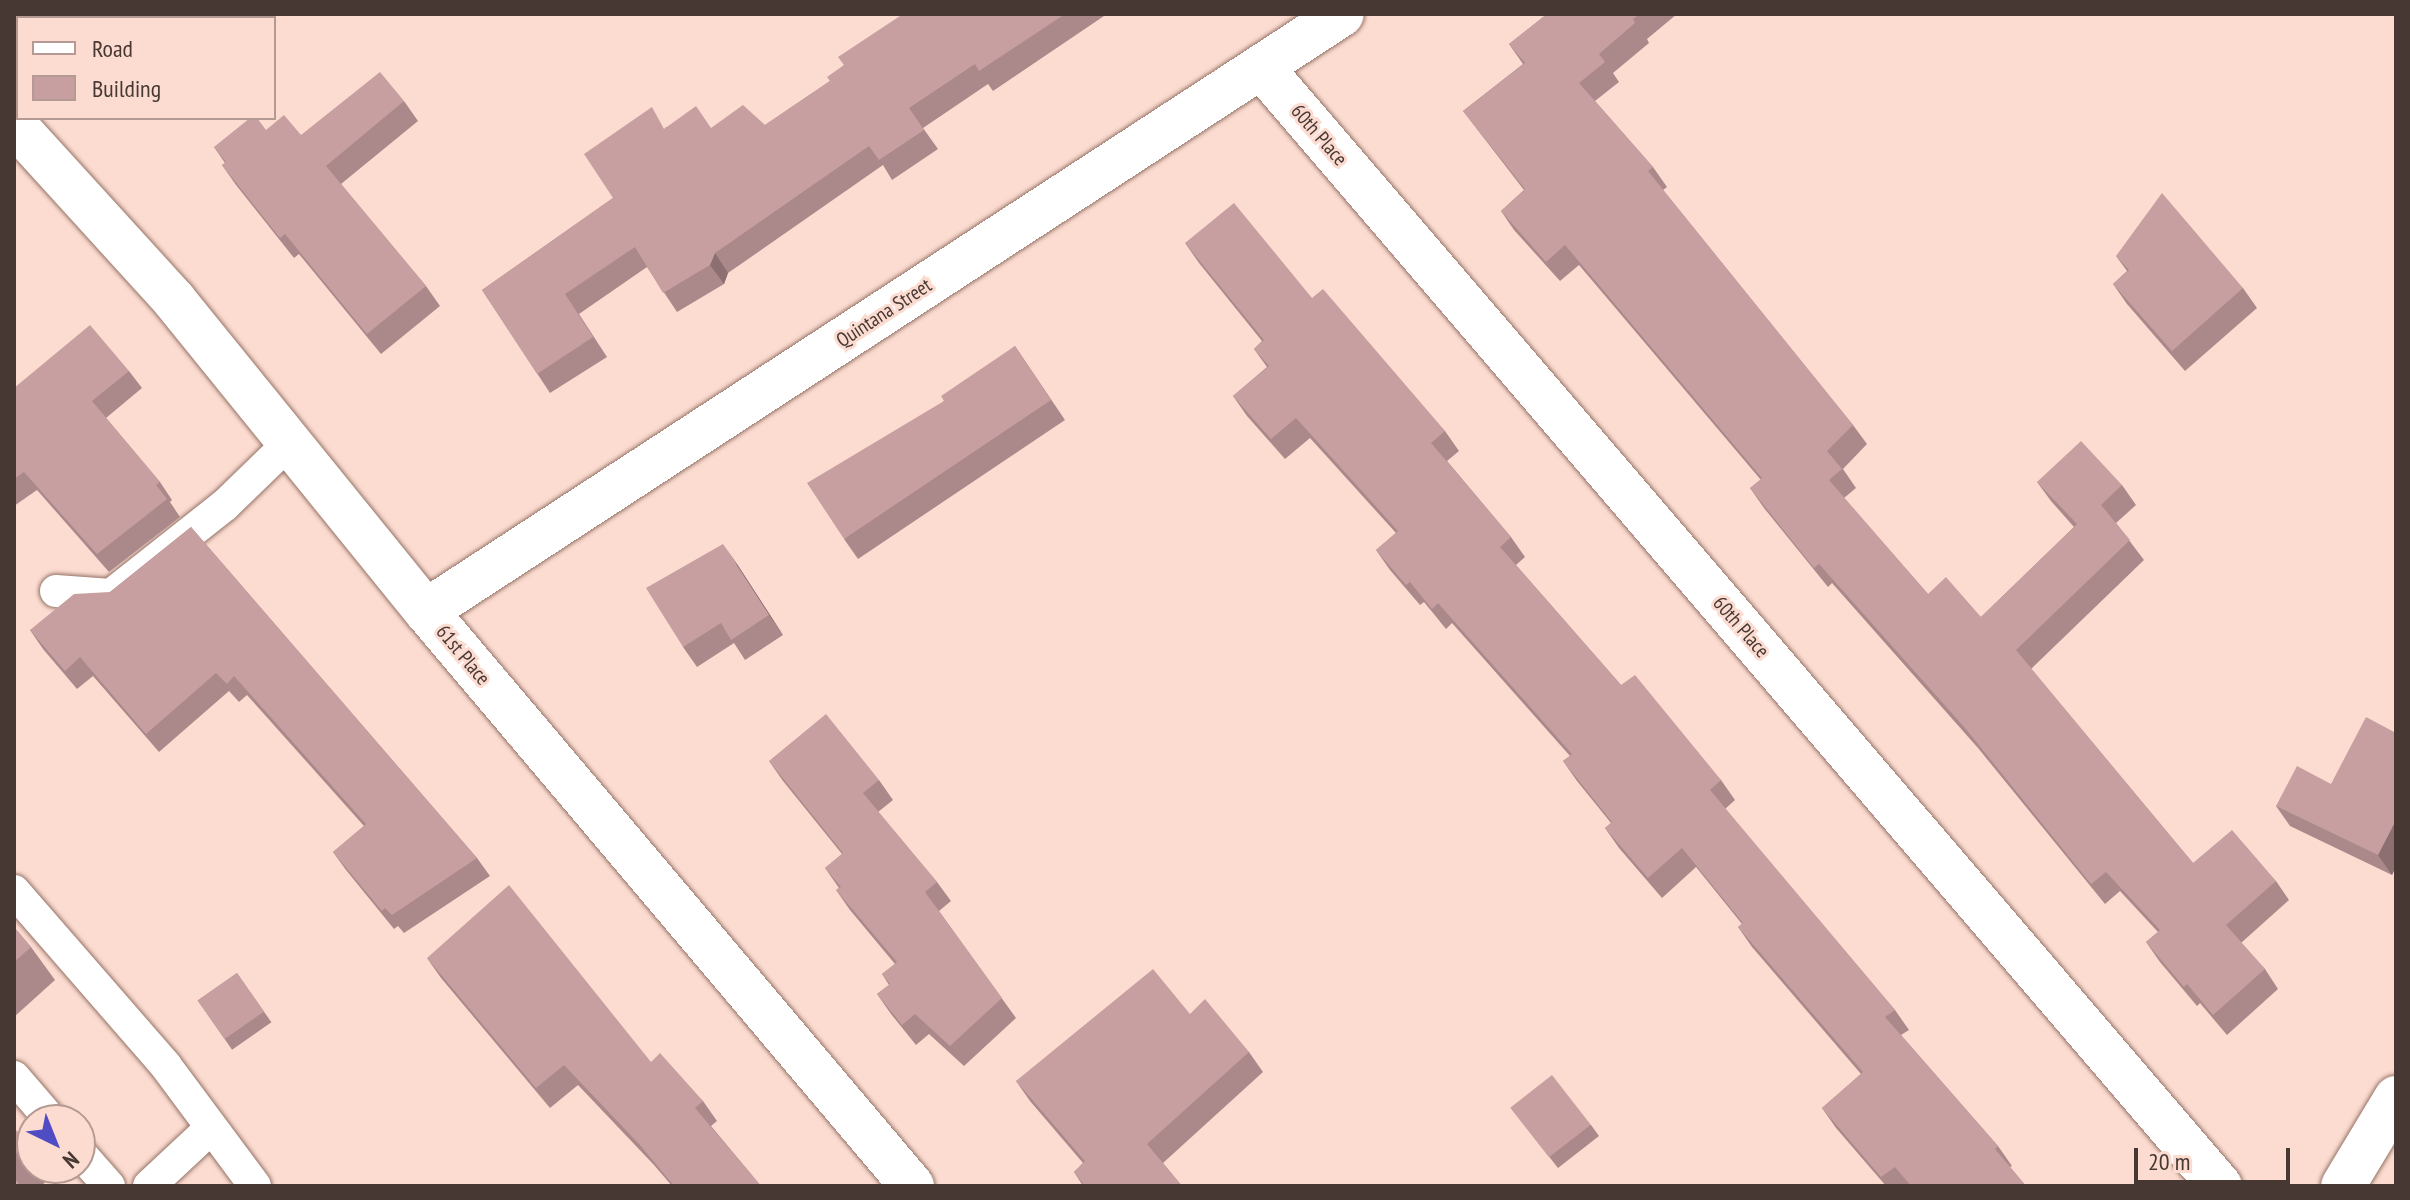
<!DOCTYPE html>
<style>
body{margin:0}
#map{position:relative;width:2410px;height:1200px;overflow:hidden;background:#fcdcd1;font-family:"PT Sans Narrow",sans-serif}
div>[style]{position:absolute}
.roads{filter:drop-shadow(0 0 2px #957266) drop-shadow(0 0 2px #957266)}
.lane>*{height:32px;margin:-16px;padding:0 16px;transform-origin:16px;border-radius:16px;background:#fff}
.street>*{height:44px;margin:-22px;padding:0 22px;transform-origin:22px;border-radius:22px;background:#fff}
.wall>*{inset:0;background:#ab898a;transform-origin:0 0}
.shaded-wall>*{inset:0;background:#8b6f71}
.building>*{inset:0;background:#c79fa1;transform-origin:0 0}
span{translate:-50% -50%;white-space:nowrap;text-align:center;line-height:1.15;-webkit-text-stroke:6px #fcdcd1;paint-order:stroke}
.street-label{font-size:20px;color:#473833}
.frame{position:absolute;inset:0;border:16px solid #473833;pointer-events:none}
.legend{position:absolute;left:16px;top:16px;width:260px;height:104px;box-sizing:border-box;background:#fcdcd1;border:2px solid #b49a92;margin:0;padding:10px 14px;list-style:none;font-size:24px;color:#473833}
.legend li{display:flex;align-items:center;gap:16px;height:40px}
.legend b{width:40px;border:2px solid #b49a92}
.north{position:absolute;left:16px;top:1104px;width:80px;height:80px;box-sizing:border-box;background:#fcdcd1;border:2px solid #b49a92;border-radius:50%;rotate:137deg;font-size:22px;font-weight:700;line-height:32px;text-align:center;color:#473833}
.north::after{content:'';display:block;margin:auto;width:28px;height:36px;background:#504cc3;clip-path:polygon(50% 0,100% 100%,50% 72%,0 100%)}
.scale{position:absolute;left:2134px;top:1148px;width:156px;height:36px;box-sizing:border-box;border:4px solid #473833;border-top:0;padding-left:10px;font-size:24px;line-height:28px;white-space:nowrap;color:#473833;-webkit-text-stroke:6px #fcdcd1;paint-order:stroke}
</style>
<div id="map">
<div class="roads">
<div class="lane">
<i style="left:56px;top:591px;width:55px;rotate:4.2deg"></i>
<i style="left:111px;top:595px;width:145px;rotate:-38.3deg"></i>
<i style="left:225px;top:505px;width:91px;rotate:-44.1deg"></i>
<i style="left:14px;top:891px;width:232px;rotate:49deg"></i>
<i style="left:166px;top:1066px;width:149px;rotate:53.4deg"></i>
<i style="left:14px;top:1077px;width:57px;rotate:49.3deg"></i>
<i style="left:80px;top:1153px;width:44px;rotate:48.7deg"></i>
<i style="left:149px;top:1186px;width:82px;rotate:-43deg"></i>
</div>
<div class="street">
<i style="left:1261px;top:67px;width:1474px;rotate:49.4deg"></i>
<i style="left:14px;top:124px;width:238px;rotate:47.7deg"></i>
<i style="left:174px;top:300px;width:400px;rotate:51deg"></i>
<i style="left:426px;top:611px;width:753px;rotate:49.79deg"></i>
<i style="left:426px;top:611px;width:1093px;rotate:-33.09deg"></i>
<i style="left:2343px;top:1186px;width:103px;rotate:-58.9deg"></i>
</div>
</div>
<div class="wall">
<i style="clip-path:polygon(903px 14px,1107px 14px,993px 91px,988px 84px,923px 128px,938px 149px,892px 180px,883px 165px,728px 273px,724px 284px,677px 312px,647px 267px,579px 314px,607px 357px,550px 393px,482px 290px,613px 198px,666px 127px,711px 128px,765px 125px,830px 81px,844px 65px)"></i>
<i style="clip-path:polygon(1547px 14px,1677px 14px,1647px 39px,1649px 43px,1613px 73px,1619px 82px,1595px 101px,1653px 167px,1667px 187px,1663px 190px,1853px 425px,1867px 444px,1843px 469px,1856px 488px,1844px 498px,1928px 594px,1981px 617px,2074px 527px,2051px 501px,2037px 482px,2122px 485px,2136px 505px,2116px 523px,2144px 560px,2031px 669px,2193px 863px,2276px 881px,2289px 900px,2241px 943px,2265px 969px,2278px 989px,2227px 1035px,2200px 1003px,2197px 1006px,2160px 962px,2146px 942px,2158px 932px,2120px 891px,2105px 904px,1978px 748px,1832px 583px,1828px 587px,1764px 508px,1750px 488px,1761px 480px,1579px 265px,1560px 281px,1514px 230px,1501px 211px,1524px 190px,1463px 111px,1523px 64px,1509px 44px)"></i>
<i style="clip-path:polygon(404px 101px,418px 121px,341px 184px,426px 286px,440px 306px,381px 354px,299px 254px,294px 258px,236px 185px,222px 165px,225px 163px,214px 147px,266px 130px,301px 135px)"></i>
<i style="clip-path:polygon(1185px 243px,1312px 298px,1445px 431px,1459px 451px,1447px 461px,1511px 537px,1525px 557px,1516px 565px,1621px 685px,1721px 780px,1735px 800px,1725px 809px,1895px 1010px,1909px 1030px,1901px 1035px,1998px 1146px,2012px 1166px,2010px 1167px,2026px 1186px,1886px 1186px,1836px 1128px,1822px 1108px,1861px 1074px,1752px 947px,1738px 927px,1742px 924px,1696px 867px,1662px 898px,1619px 848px,1605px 828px,1611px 823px,1577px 781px,1563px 761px,1570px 756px,1452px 623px,1446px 629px,1424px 602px,1420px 605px,1390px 570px,1376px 550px,1396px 533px,1310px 438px,1285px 459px,1247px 416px,1233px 396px,1267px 367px,1254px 349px,1262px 341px,1199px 263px)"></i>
<i style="clip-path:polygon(2116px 256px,2243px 288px,2257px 308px,2185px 371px,2127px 304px,2113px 284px,2127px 271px)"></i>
<i style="clip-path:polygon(1015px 346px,1065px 420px,858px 559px,844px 539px,944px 401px)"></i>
<i style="clip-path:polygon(129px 371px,142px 388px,106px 418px,160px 482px,172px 500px,170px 502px,180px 517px,109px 572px,37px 490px,14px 506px,14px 388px)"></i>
<i style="clip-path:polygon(191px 527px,477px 858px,490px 876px,404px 933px,398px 926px,394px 929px,346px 870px,333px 852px,364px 826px,247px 695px,239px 702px,229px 691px,159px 752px,93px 676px,77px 689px,43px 649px,30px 630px,110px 592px)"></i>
<i style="clip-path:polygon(737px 564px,783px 635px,745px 660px,734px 643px,697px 667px,683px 647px)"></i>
<i style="clip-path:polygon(2396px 733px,2396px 866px,2392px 875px,2290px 826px,2276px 806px,2331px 784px)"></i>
<i style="clip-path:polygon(769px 761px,879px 780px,893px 800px,878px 812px,937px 882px,951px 901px,939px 911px,1016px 1018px,964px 1066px,929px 1034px,916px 1045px,891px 1014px,877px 994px,889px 985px,882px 974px,895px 964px,850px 910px,836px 890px,839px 888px,825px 868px,842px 854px,783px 781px)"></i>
<i style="clip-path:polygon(14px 927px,31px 947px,55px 980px,14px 1017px)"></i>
<i style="clip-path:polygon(427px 958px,651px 1062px,703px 1101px,717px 1121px,711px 1126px,761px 1186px,672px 1186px,654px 1165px,578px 1085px,550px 1108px,441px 978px)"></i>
<i style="left:237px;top:973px;width:60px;height:48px;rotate:55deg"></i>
<i style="clip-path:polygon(1190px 1014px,1249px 1052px,1263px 1072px,1163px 1163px,1182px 1186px,1083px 1186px,1074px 1172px,1083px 1163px,1030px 1101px,1016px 1081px)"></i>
<i style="clip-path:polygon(1511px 1108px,1591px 1125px,1599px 1136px,1558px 1168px)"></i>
<i style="clip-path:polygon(14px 1128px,32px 1150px,32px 1168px,45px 1168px,51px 1177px,41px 1186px,14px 1186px)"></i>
</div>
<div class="shaded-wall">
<i style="clip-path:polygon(715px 253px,728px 273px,724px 284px,710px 265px)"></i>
<i style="clip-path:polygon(723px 544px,737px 564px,783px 635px,769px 615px)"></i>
<i style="clip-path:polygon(2396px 820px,2396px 866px,2392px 875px,2378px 855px)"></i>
</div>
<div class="building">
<i style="clip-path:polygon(903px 14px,1065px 14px,979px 71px,975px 64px,909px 108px,924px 130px,879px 160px,869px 146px,715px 253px,710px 265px,663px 293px,635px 247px,565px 294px,593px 337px,537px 374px,482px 290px,613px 198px,584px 154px,652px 107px,664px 129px,696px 106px,711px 128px,743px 105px,765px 125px,830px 81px,827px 77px,844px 65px,838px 57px)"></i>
<i style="clip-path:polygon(1547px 14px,1640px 14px,1633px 19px,1635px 23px,1599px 54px,1605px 62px,1579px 83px,1653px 167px,1648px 171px,1853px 425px,1827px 451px,1842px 469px,1829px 480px,1928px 594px,1946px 577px,1981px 617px,2077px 524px,2037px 482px,2081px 441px,2122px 485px,2101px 505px,2130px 540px,2016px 650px,2193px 863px,2232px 830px,2276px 881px,2226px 925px,2265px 969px,2213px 1015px,2187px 984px,2184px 987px,2146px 942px,2160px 930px,2106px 872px,2091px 884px,1965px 728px,1819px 564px,1814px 568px,1750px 488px,1762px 478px,1565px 245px,1546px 262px,1501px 211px,1525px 189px,1463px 111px,1525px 63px,1509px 44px)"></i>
<i style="clip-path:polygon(380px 72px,404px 101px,326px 166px,426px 286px,367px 334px,285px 234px,280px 238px,222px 165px,226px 162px,214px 147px,250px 118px,257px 118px,266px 130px,284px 115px,301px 135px)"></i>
<i style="clip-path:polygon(2162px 193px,2243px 288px,2172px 351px,2113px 284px,2129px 270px,2116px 256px)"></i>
<i style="clip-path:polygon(1234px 203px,1312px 298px,1323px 289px,1445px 431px,1431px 443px,1511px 537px,1500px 547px,1621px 685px,1635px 675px,1721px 780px,1710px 790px,1895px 1010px,1885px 1017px,1998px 1146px,1995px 1149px,2026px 1186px,1911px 1186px,1895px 1167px,1881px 1177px,1822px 1108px,1863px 1072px,1738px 927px,1743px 923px,1682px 848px,1648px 878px,1605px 828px,1612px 822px,1563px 761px,1572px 754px,1438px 603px,1432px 609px,1410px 582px,1406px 585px,1376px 550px,1398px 531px,1296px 418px,1271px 439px,1233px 396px,1269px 366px,1254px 349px,1264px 340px,1185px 243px)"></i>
<i style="clip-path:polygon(90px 325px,129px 371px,92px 401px,160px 482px,156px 485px,167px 499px,97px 554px,24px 472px,14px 479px,14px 388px)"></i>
<i style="clip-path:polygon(1015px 346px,1051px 400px,844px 539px,807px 483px,944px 401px,941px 396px)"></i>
<i style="clip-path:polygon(191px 527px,477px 858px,392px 915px,385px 908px,382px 911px,333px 852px,366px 824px,234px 676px,227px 684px,216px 673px,146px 734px,80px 657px,65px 671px,30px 630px,74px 594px,110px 592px)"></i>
<i style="clip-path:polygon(723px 544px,769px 615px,731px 640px,721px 623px,683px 647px,646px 588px)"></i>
<i style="clip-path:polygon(826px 714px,879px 780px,863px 793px,937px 882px,925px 892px,1002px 998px,950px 1046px,915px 1014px,902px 1025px,877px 994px,890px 984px,882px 974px,897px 962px,836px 890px,841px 887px,825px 868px,843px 853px,769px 761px)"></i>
<i style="clip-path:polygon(2366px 717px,2396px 733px,2396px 820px,2378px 855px,2276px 806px,2297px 766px,2331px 784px)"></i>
<i style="clip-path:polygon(509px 885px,651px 1062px,660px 1053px,703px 1101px,695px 1108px,761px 1186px,674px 1186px,640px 1145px,564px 1065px,536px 1088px,427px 958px)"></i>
<i style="clip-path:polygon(14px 927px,31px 947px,14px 962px)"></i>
<i style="clip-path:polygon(1153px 969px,1190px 1014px,1205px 999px,1249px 1052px,1147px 1144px,1182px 1186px,1085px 1186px,1074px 1172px,1085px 1161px,1016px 1081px)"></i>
<i style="left:237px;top:973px;width:47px;height:48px;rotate:55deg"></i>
<i style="left:1552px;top:1075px;width:63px;height:53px;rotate:52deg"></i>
<i style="clip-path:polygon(14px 1128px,28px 1143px,14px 1155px)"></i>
<i style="clip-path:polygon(14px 1178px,19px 1184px,16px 1186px,14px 1186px)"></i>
</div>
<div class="street-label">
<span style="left:1319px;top:135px;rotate:49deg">60th Place</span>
<span style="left:884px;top:313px;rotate:-33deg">Quintana Street</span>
<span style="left:1741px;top:627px;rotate:49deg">60th Place</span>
<span style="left:463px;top:655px;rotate:50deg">61st Place</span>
</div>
<div class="frame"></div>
<ul class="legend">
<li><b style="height:10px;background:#fff"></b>Road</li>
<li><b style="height:22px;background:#c79fa1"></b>Building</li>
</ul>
<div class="north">N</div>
<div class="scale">20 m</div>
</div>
